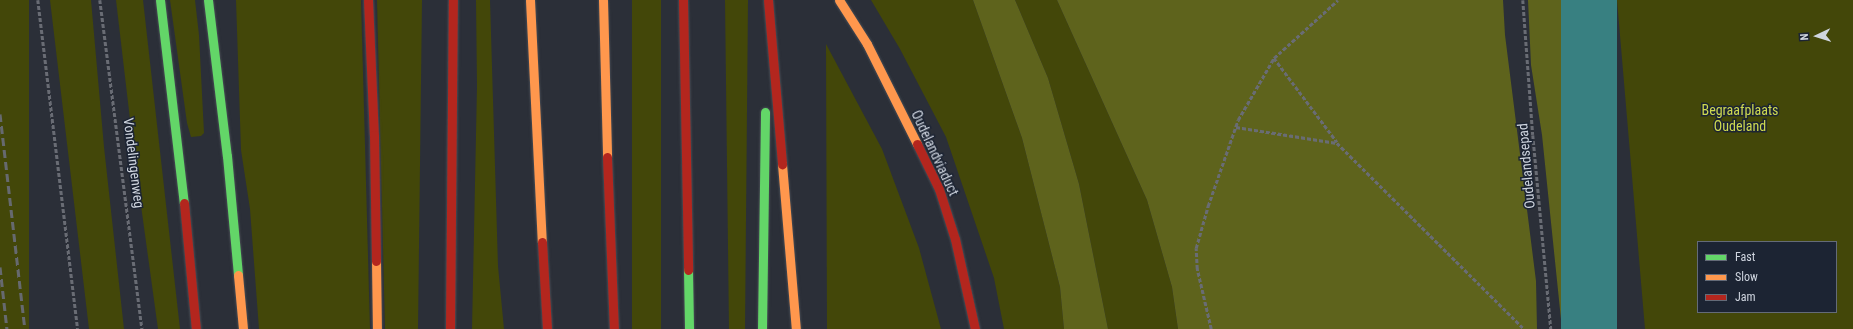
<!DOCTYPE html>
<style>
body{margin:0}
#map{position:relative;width:1853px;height:329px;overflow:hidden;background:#2b2f38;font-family:"Roboto Condensed",sans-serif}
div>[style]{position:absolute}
.green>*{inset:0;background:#434709;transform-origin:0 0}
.forest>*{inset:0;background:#5e631c}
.water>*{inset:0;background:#388081;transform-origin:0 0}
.path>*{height:2.5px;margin-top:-1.25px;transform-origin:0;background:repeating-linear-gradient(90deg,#696c74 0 4px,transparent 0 6px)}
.roads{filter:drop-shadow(0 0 1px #494d55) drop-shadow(0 0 1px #494d55)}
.fast>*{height:9px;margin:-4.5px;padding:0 4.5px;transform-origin:4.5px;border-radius:4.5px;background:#63d668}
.slow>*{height:9px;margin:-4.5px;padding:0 4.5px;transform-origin:4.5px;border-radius:4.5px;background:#ff974d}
.jam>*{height:9px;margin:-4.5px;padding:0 4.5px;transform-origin:4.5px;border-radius:4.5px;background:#b3261e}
.rail>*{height:3px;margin-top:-1.5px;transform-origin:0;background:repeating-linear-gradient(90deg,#66696f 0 8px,transparent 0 12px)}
span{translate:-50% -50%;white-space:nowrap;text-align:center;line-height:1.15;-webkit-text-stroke:3px #1c2433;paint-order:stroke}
.park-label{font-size:14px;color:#cfda50}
.street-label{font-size:14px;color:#cfd5df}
.legend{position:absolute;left:1697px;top:241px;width:140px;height:72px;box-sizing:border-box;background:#1c2433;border:1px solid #646b78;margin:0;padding:5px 7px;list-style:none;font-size:12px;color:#cfd5df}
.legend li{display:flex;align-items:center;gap:8px;height:20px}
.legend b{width:20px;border:1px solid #646b78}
.north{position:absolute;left:1797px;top:16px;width:40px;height:40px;-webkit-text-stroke:3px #1c2433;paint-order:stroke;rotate:266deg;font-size:11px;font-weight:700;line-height:16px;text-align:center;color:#cfd5df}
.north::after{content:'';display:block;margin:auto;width:14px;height:18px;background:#cfd5df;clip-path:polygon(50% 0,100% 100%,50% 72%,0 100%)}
</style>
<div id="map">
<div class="green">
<i style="left:0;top:0;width:29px;height:331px"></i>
<i style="clip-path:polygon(50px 0,91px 0,104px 147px,124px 329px,89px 329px)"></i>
<i style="clip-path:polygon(116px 0,143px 0,180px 329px,158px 329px,135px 162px)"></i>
<i style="clip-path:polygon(170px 0,195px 0,199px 35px,204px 133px,201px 136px,191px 137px,187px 123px)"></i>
<i style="clip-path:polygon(236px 0,361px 0,370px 329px,259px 329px,250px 209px,241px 150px)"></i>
<i style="clip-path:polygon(377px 0,422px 0,418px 329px,385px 329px)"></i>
<i style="clip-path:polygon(476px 0,490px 0,498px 266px,504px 329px,472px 329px,477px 86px)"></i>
<i style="left:632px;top:0;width:29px;height:329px"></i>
<i style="clip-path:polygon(725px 0,748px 0,745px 329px,729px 329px)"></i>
<i style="clip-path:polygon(871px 0,973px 0,1022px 138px,1060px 287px,1064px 329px,1004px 329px,994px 278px,946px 137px,900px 49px)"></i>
<i style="clip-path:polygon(1015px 0,1057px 0,1147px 200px,1172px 287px,1178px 329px,1108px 329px,1079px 184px,1048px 78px)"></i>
<i style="clip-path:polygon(evenodd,1617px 0,1853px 0,1853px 329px,1645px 329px,1617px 0,1698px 242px,1836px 242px,1836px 312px,1698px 312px,1698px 242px)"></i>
<i style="clip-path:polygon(826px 44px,882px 149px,919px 248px,941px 329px,827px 329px)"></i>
</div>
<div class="forest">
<i style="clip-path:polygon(973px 0,1015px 0,1048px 78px,1079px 184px,1108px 329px,1064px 329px,1060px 287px,1022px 138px)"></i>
<i style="clip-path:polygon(1057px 0,1503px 0,1505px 35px,1536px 281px,1537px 329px,1178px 329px,1172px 287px,1147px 200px)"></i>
<i style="clip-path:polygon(1528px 0,1561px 0,1591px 329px,1562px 329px,1542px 135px,1531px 65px)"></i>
</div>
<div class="water">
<i style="left:1561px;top:0;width:56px;height:330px"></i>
</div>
<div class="path">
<i style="left:38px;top:0;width:331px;rotate:83.1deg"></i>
<i style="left:100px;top:0;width:332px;rotate:82.7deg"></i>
<i style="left:1523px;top:0;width:135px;rotate:85.8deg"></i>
<i style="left:1533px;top:135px;width:195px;rotate:84.7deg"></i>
<i style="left:1274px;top:58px;width:105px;rotate:53.1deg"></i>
<i style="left:1236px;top:127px;width:102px;rotate:9deg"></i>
<i style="left:1337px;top:143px;width:264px;rotate:44.8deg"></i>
<i style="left:1211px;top:329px;width:62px;rotate:-103.1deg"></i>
<i style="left:1197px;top:269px;width:21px;rotate:-93deg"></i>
<i style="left:1196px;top:248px;width:44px;rotate:-74.1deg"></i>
<i style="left:1208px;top:206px;width:91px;rotate:-70.8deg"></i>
<i style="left:1238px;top:120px;width:72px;rotate:-59.9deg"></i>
<i style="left:1274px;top:58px;width:86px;rotate:-42.2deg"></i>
</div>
<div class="roads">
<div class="fast">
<i style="left:160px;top:0;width:204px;rotate:83.3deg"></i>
<i style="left:208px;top:0;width:157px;rotate:83.1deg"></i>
<i style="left:227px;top:156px;width:120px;rotate:84.7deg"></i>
<i style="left:688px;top:270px;width:59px;rotate:89deg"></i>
<i style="left:762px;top:329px;width:217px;rotate:-89.2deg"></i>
</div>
<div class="slow">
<i style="left:530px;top:0;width:242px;rotate:87.2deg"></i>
<i style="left:603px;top:0;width:157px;rotate:88.5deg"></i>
<i style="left:839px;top:0;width:52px;rotate:57.5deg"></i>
<i style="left:867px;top:44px;width:112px;rotate:63.4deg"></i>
<i style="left:782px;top:164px;width:166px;rotate:85.2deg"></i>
<i style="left:376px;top:261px;width:68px;rotate:89.2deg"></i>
<i style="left:238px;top:275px;width:54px;rotate:84.7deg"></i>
</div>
<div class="jam">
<i style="left:368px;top:0;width:135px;rotate:87.5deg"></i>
<i style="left:374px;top:135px;width:126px;rotate:89.1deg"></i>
<i style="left:683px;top:0;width:270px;rotate:88.9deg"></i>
<i style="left:768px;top:0;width:165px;rotate:85.1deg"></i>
<i style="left:917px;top:144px;width:50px;rotate:63.9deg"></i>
<i style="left:939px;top:189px;width:52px;rotate:72.3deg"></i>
<i style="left:955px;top:239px;width:92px;rotate:77.5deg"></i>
<i style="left:607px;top:157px;width:172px;rotate:87.7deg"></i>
<i style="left:184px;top:203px;width:127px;rotate:84.6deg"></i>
<i style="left:542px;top:242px;width:87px;rotate:86.7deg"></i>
<i style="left:450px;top:329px;width:329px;rotate:-89.5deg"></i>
</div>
</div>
<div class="rail">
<i style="left:0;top:114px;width:216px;rotate:83.4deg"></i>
<i style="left:0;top:267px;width:62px;rotate:83.6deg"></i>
</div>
<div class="park-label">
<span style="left:1740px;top:118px">Begraafplaats<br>Oudeland</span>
</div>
<div class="street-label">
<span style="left:935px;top:153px;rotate:65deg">Oudelandviaduct</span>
<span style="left:134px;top:163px;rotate:83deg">Vondelingenweg</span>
<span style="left:1526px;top:166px;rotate:-95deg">Oudelandsepad</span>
</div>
<ul class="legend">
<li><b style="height:5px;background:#63d668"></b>Fast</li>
<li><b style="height:5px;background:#ff974d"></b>Slow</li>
<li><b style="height:5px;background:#b3261e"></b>Jam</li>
</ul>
<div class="north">N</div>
</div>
